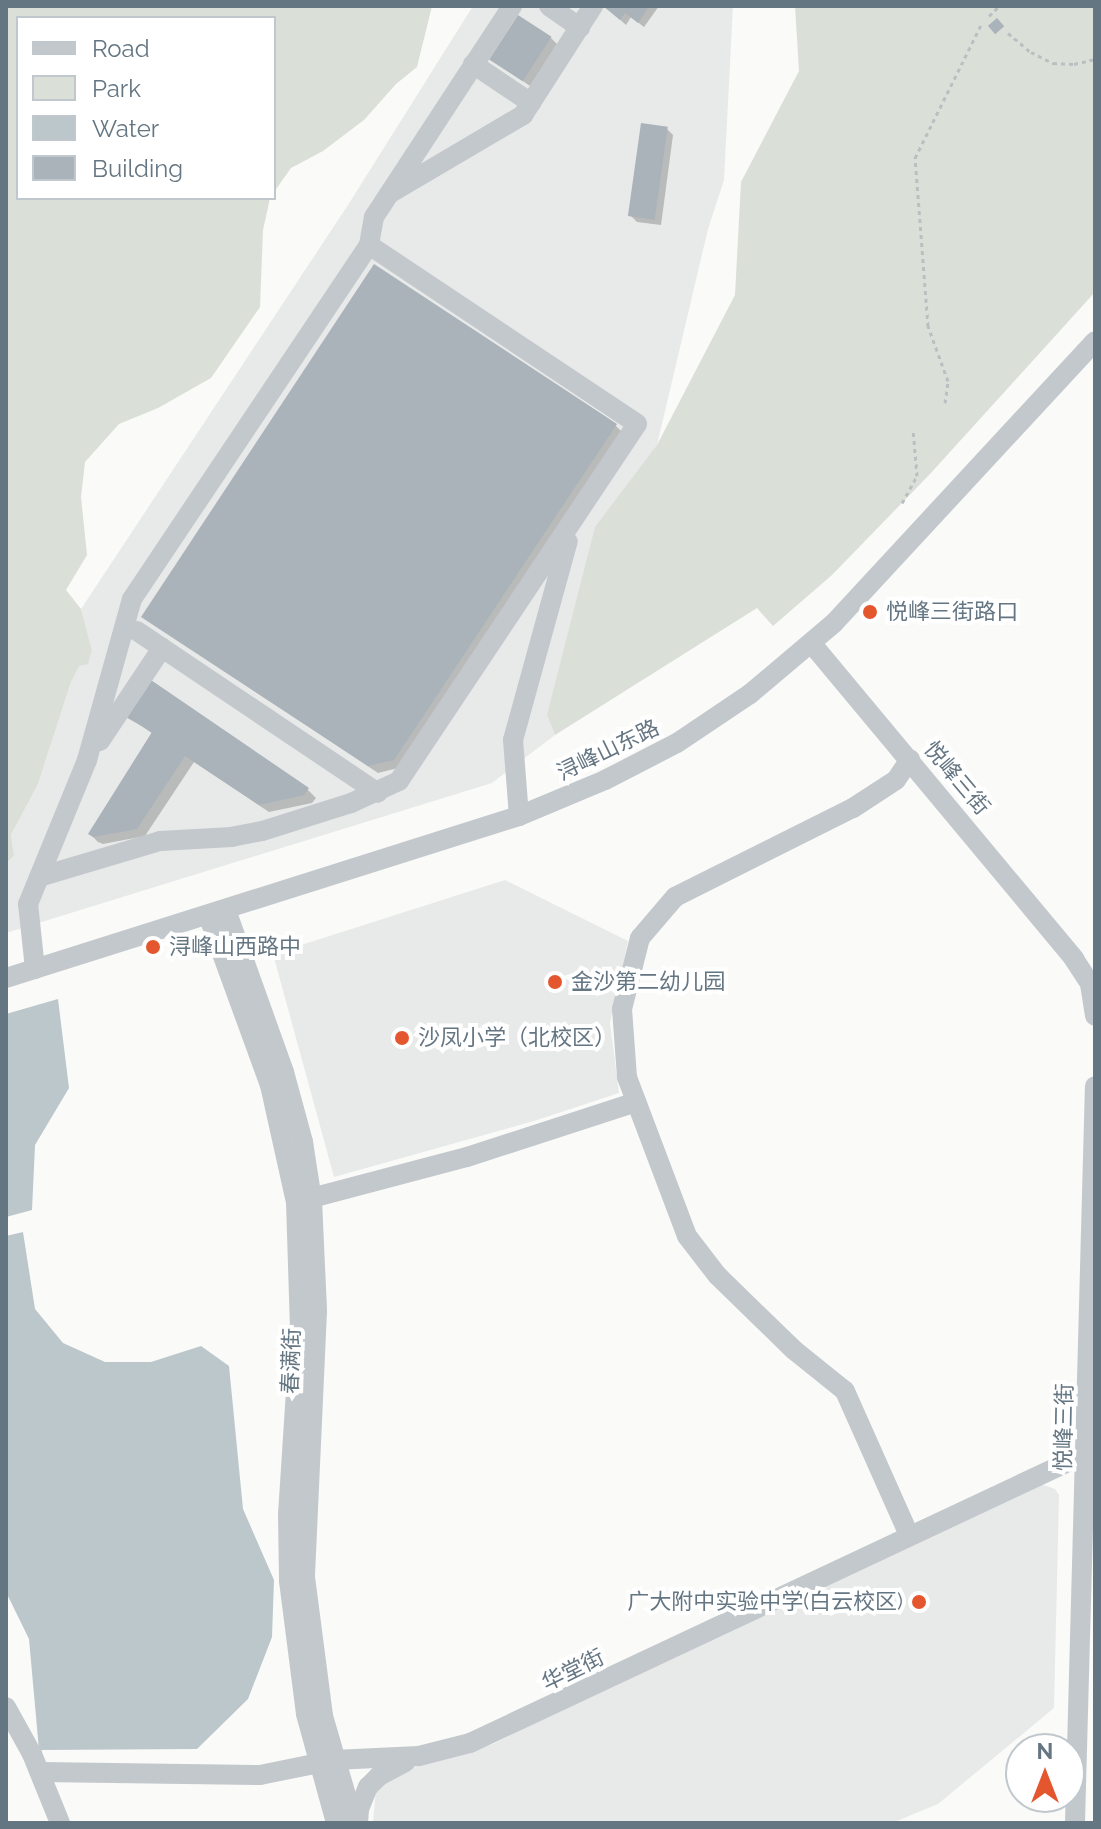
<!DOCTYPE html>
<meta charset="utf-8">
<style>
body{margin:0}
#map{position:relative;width:1101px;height:1829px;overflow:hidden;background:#fafaf8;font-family:Raleway,"Noto Sans SC",sans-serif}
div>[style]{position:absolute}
.built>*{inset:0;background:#e8e9e9}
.green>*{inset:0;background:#dadfd7}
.water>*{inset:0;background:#bbc7cb}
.shadow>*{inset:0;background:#0003}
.building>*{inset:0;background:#aab3b9;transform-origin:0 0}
.path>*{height:3px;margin-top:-1.5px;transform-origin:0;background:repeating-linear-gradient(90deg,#bbbfc2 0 4px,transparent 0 8px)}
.minor>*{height:20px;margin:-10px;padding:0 10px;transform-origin:10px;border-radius:10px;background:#c3c8cc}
.dots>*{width:22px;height:22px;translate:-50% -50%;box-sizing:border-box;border:4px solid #fff;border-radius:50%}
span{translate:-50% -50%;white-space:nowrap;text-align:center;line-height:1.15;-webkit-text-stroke:8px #fff;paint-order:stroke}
.poi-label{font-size:22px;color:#657683}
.left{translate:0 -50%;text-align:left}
.right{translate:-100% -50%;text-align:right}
.street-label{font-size:22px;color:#657683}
.frame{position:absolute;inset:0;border:8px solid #657683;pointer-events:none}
.legend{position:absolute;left:16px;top:16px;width:260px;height:184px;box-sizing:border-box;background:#fff;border:2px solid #c1c8cd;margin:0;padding:10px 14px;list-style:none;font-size:24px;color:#657683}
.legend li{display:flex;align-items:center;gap:16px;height:40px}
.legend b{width:40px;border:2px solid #c1c8cd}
.north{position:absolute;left:1005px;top:1733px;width:80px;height:80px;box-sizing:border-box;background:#fff;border:2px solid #c1c8cd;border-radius:50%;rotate:0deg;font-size:22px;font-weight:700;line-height:32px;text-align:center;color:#657683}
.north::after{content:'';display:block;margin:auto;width:28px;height:36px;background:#e4572e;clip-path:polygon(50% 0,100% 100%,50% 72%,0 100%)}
</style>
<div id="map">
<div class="built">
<i style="clip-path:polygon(473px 6px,733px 6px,724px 180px,708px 229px,657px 445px,632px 482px,547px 715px,555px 735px,492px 783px,6px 933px,6px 863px,14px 856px,11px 835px,38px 784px,71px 682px,79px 665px,88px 663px,92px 652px,81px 609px,348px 205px)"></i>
<i style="clip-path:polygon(505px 880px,628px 941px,610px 1023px,619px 1093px,534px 1121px,334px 1177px,273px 954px)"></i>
<i style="clip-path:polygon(1041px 1484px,1055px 1489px,1059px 1495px,1054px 1708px,938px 1804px,892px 1823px,373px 1823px,376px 1788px,397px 1772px,493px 1744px,649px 1666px)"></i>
</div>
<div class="green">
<i style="clip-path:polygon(6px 6px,432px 6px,417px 67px,396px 84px,364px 120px,323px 151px,291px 168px,274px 192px,274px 18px,18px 18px,18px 198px,270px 198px,263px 230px,260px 307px,211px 378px,158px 408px,119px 424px,85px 462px,81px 497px,87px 555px,66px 590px,81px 609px,92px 651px,88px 664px,79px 666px,71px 682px,38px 784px,11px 835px,14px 856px,6px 863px)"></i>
<i style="clip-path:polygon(795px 6px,1095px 6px,1095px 292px,930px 474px,832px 575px,773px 626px,757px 608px,555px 735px,547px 715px,595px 527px,657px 445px,735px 295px,741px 182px,799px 71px)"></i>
</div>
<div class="water">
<i style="clip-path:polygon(58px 999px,69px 1088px,35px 1145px,32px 1210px,6px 1217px,6px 1014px)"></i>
<i style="clip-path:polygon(23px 1232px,35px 1309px,63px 1343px,105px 1362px,151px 1362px,201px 1346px,229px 1366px,243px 1509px,274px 1580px,272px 1637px,248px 1699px,197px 1749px,39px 1750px,29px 1639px,6px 1592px,6px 1236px)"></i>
</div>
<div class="shadow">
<i style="clip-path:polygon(605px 6px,659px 6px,644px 27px,631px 17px,626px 25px)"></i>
<i style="clip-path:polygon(551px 38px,557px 44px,530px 86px,491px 59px)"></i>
<i style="clip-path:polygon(667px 129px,673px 135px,661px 225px,637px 222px,631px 216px)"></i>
<i style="clip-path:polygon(615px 425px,623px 433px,402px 767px,378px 773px,144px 617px)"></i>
<i style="clip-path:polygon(149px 681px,308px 790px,316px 798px,312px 803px,269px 812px,194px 762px,145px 836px,103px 844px,98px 842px,90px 834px,153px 734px,127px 716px)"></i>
</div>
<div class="building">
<i style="clip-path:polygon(603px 6px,649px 6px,638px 23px,625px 13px,620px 20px)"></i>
<i style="left:518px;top:15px;width:40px;height:53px;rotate:33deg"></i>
<i style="left:997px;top:18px;width:11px;height:12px;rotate:49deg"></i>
<i style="left:641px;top:123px;width:27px;height:94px;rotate:8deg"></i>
<i style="clip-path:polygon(374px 264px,617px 424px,394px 760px,368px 766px,141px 617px)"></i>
<i style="clip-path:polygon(148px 678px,309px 788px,304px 795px,259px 805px,185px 756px,137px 829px,93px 837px,88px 834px,152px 732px,124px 716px)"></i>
</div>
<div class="path">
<i style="left:989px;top:16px;width:14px;rotate:-45deg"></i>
<i style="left:1008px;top:33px;width:30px;rotate:40deg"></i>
<i style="left:1031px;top:52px;width:25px;rotate:27deg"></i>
<i style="left:1053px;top:63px;width:21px;rotate:3deg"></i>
<i style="left:1074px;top:64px;width:22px;rotate:-13deg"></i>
<i style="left:945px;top:403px;width:22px;rotate:-82deg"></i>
<i style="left:948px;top:381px;width:59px;rotate:-110deg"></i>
<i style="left:928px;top:326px;width:169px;rotate:-94.4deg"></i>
<i style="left:915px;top:158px;width:148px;rotate:-63.6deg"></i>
<i style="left:902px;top:503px;width:31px;rotate:-61deg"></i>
<i style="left:917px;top:476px;width:47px;rotate:-94.9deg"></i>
</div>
<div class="minor">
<i style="left:549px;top:6px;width:38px;rotate:35deg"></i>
<i style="left:473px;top:64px;width:70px;rotate:33.9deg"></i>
<i style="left:389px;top:194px;width:156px;rotate:-30.5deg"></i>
<i style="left:523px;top:115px;width:130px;rotate:-57.3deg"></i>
<i style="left:369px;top:245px;width:28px;rotate:-80deg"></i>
<i style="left:374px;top:217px;width:252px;rotate:-56.8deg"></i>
<i style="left:137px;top:631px;width:290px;rotate:33.9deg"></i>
<i style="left:812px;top:644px;width:410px;rotate:50.2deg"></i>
<i style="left:1074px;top:959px;width:30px;rotate:57deg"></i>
<i style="left:1090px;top:984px;width:32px;rotate:81deg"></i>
<i style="left:100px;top:741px;width:112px;rotate:-56.3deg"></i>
<i style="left:519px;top:816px;width:76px;rotate:-94.5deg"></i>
<i style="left:513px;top:740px;width:206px;rotate:-74.6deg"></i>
<i style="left:226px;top:910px;width:172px;rotate:70.3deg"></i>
<i style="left:284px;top:1072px;width:73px;rotate:74.8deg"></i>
<i style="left:303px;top:1142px;width:59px;rotate:81.2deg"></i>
<i style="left:312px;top:1200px;width:111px;rotate:87.4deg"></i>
<i style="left:317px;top:1311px;width:266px;rotate:92.6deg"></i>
<i style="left:305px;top:1577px;width:140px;rotate:82.6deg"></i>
<i style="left:323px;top:1716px;width:111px;rotate:73.8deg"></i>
<i style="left:208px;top:915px;width:181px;rotate:70deg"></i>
<i style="left:270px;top:1085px;width:120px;rotate:77.5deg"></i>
<i style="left:296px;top:1202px;width:127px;rotate:88.2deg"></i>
<i style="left:300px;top:1329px;width:185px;rotate:93.7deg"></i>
<i style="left:288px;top:1514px;width:67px;rotate:89.1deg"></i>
<i style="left:289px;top:1581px;width:134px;rotate:82.7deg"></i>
<i style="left:306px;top:1714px;width:113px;rotate:74.6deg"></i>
<i style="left:35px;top:969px;width:65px;rotate:-96.1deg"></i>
<i style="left:28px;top:904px;width:156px;rotate:-67.7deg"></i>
<i style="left:87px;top:760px;width:167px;rotate:-74.4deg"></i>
<i style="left:132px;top:599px;width:426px;rotate:-56.2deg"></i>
<i style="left:369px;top:245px;width:322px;rotate:33.7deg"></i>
<i style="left:637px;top:424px;width:429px;rotate:123.7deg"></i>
<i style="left:399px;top:781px;width:53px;rotate:155.4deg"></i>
<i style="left:351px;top:803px;width:93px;rotate:162.5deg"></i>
<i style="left:262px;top:831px;width:31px;rotate:169deg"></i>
<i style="left:232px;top:837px;width:72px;rotate:176.8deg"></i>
<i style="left:160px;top:841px;width:126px;rotate:163.4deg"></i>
<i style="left:6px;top:978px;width:538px;rotate:-17.53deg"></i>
<i style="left:519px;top:816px;width:93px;rotate:-22.7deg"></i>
<i style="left:605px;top:780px;width:81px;rotate:-27.2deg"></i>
<i style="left:677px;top:743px;width:88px;rotate:-33.9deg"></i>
<i style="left:750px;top:694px;width:110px;rotate:-40.2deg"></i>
<i style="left:834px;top:623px;width:384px;rotate:-47.2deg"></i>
<i style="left:300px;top:1201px;width:173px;rotate:-14.8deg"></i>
<i style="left:467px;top:1157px;width:178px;rotate:-18deg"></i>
<i style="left:909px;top:1535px;width:158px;rotate:-114deg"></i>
<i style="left:845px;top:1391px;width:65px;rotate:-141.2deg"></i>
<i style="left:794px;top:1350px;width:107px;rotate:-135.8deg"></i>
<i style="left:717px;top:1275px;width:49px;rotate:-127.6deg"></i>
<i style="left:687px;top:1236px;width:170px;rotate:-110.7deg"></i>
<i style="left:627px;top:1077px;width:68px;rotate:-94.2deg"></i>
<i style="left:622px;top:1009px;width:73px;rotate:-75.8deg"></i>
<i style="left:640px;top:938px;width:54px;rotate:-49.5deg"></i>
<i style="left:675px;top:897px;width:199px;rotate:-26.6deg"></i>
<i style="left:853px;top:808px;width:51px;rotate:-33.1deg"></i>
<i style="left:896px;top:780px;width:25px;rotate:-56deg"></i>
<i style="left:6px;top:1707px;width:54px;rotate:61deg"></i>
<i style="left:32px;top:1754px;width:74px;rotate:67.9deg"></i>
<i style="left:41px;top:1772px;width:219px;rotate:0.8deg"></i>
<i style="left:260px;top:1775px;width:76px;rotate:-11.5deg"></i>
<i style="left:334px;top:1760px;width:85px;rotate:-2.7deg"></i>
<i style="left:419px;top:1756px;width:53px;rotate:-14.3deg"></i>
<i style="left:470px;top:1743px;width:682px;rotate:-25.17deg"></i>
<i style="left:358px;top:1823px;width:14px;rotate:-86deg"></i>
<i style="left:359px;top:1809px;width:24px;rotate:-68deg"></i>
<i style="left:368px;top:1787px;width:16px;rotate:-45deg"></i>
<i style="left:379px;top:1776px;width:30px;rotate:-28deg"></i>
<i style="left:1075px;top:1823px;width:737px;rotate:-88.45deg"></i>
</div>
<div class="dots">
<i style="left:870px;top:612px;background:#e4572e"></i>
<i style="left:153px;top:947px;background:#e4572e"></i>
<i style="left:555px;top:982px;background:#e4572e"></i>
<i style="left:402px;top:1038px;background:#e4572e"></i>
<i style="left:919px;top:1602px;background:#e4572e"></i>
</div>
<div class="poi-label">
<span class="left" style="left:886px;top:612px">悦峰三街路口</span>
<span class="left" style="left:169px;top:947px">浔峰山西路中</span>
<span class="left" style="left:571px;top:982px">金沙第二幼儿园</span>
<span class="left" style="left:418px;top:1038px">沙凤小学（北校区）</span>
<span class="right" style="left:903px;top:1602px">广大附中实验中学(白云校区)</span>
</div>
<div class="street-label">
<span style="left:608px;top:750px;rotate:-26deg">浔峰山东路</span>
<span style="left:957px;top:778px;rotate:50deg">悦峰三街</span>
<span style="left:291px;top:1361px;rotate:-88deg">春满街</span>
<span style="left:1064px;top:1427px;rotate:-89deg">悦峰三街</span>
<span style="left:573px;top:1670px;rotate:-26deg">华堂街</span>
</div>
<div class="frame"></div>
<ul class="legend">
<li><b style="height:10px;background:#c3c8cc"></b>Road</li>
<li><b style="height:22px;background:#dadfd7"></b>Park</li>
<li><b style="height:22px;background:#bbc7cb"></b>Water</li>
<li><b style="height:22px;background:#aab3b9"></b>Building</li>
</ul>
<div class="north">N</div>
</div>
